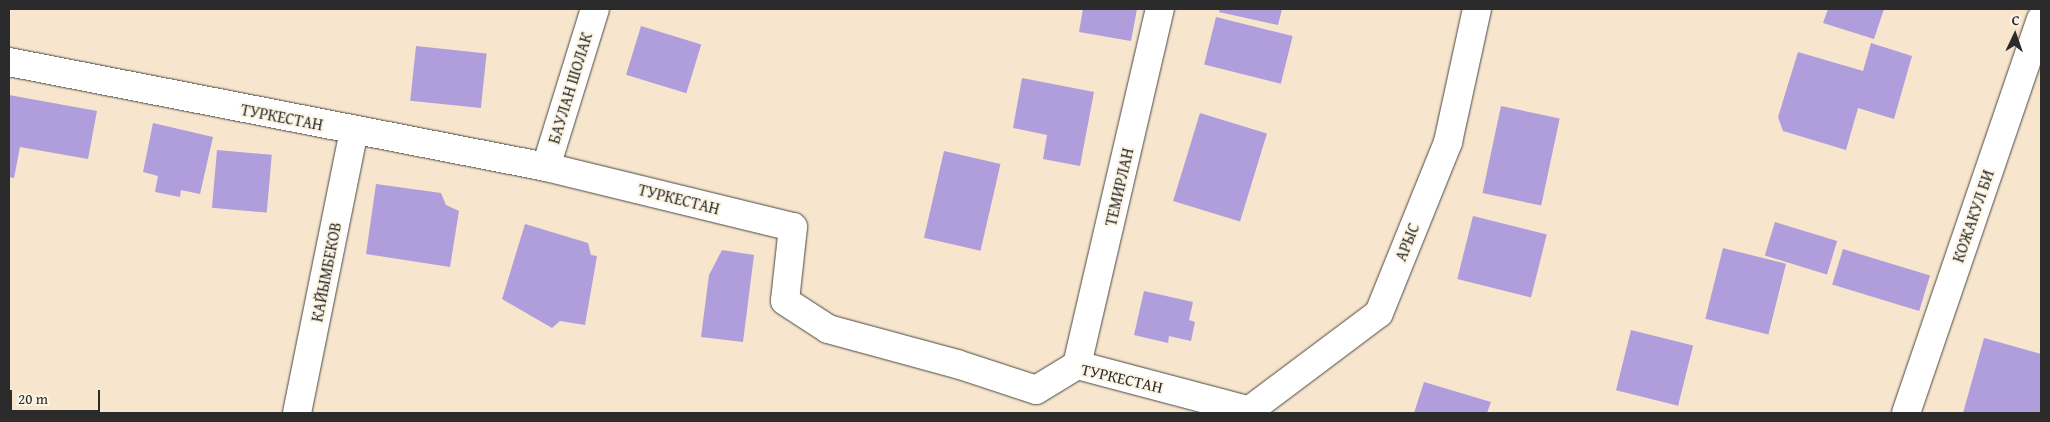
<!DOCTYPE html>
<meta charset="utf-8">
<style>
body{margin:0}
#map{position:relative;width:2050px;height:422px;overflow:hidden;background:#f7e5cd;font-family:"Gentium Book Plus",serif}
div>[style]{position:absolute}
.building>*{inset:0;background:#af9edb;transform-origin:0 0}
.roads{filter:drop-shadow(0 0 1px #4a4743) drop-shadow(0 0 1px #4a4743)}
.minor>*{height:28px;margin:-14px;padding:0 14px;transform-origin:14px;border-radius:14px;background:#fff}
span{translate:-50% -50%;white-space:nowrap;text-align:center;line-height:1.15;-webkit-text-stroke:4px #fcf5e5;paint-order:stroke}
.street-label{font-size:16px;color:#2b2b2b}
.frame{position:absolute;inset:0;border:10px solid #2b2b2b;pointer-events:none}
.north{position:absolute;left:1990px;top:10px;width:50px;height:50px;-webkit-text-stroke:4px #fcf5e5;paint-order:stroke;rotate:3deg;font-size:14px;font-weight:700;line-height:20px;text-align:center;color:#2b2b2b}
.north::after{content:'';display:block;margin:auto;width:18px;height:22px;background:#2b2b2b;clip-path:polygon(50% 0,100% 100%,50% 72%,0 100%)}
.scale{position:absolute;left:10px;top:390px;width:90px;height:22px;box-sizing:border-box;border:2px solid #2b2b2b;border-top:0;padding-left:6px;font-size:15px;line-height:18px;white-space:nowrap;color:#2b2b2b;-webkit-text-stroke:4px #fcf5e5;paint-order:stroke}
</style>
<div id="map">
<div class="building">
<i style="clip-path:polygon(1083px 9px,1137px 9px,1131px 41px,1079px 32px)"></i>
<i style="clip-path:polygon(1220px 9px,1282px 9px,1278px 25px,1219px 12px)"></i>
<i style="clip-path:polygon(1828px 9px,1884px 9px,1874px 39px,1823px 23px)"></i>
<i style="left:1216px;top:17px;width:79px;height:49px;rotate:14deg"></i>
<i style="left:641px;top:26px;width:63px;height:51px;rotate:17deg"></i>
<i style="clip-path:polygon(1871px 43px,1912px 56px,1894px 119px,1858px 108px,1846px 150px,1783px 131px,1778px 117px,1798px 52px,1863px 71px)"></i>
<i style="left:416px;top:46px;width:71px;height:55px;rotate:6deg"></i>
<i style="clip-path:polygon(1022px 78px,1094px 92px,1080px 166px,1043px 159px,1047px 135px,1013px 128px)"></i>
<i style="clip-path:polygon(9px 95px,97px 111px,88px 159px,20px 147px,14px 178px,9px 177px)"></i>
<i style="left:1501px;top:106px;width:60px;height:89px;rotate:12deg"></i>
<i style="left:1200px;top:113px;width:70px;height:92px;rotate:17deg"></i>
<i style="clip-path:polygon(153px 123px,213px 137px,200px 194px,181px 190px,180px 197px,155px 192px,158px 176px,143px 172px)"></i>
<i style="left:217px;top:150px;width:55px;height:58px;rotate:5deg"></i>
<i style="left:944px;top:151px;width:58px;height:89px;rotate:13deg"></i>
<i style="clip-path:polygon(376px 184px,441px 193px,446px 205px,459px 211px,450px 267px,366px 254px)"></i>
<i style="left:1473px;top:216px;width:76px;height:65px;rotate:14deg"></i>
<i style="left:1775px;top:222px;width:65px;height:35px;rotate:17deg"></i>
<i style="clip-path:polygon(525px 224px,588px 243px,591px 255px,597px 256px,585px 325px,560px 321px,552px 328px,502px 299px)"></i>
<i style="left:1723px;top:248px;width:65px;height:73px;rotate:14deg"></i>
<i style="left:1843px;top:249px;width:91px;height:37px;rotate:17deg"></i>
<i style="clip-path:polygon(722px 250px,754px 255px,743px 342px,701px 337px,709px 275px)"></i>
<i style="clip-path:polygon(1144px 291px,1193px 302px,1189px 320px,1195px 322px,1191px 341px,1169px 336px,1168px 343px,1134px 335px)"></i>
<i style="left:1631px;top:330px;width:64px;height:62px;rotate:14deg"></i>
<i style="clip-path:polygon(1984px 338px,2041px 354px,2041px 413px,1963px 413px)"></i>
<i style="clip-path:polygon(1424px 382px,1491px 402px,1487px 413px,1414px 413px)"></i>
</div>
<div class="roads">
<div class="minor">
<i style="left:9px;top:62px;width:547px;rotate:11.06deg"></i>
<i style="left:546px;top:167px;width:254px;rotate:13.7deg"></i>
<i style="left:793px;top:227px;width:74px;rotate:96.2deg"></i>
<i style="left:785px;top:301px;width:51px;rotate:33.1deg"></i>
<i style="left:828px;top:329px;width:134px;rotate:15.2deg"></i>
<i style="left:957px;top:364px;width:83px;rotate:18.2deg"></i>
<i style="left:1036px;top:390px;width:48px;rotate:-31.4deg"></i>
<i style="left:1077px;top:365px;width:176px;rotate:14.8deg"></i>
<i style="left:546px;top:167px;width:165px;rotate:-72.8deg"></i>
<i style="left:1077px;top:365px;width:366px;rotate:-76.9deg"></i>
<i style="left:297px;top:413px;width:288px;rotate:-78.6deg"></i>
<i style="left:1246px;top:413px;width:166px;rotate:-36.9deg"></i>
<i style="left:1379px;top:313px;width:184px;rotate:-68deg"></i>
<i style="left:1448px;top:142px;width:136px;rotate:-77.7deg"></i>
<i style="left:1906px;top:413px;width:416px;rotate:-71.1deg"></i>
</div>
</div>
<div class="street-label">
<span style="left:570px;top:88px;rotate:-73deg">БАУЛАН ШОЛАК</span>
<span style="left:282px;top:117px;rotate:11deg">ТУРКЕСТАН</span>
<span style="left:1119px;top:187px;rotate:-77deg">ТЕМИРЛАН</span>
<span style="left:679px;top:199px;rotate:14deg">ТУРКЕСТАН</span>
<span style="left:1973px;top:216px;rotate:-71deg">КОЖАКУЛ БИ</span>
<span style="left:1407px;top:242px;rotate:-68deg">АРЫС</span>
<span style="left:326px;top:272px;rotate:-79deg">КАЙЫМБЕКОВ</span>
<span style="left:1122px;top:378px;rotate:13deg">ТУРКЕСТАН</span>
</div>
<div class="frame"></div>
<div class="north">С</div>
<div class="scale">20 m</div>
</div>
